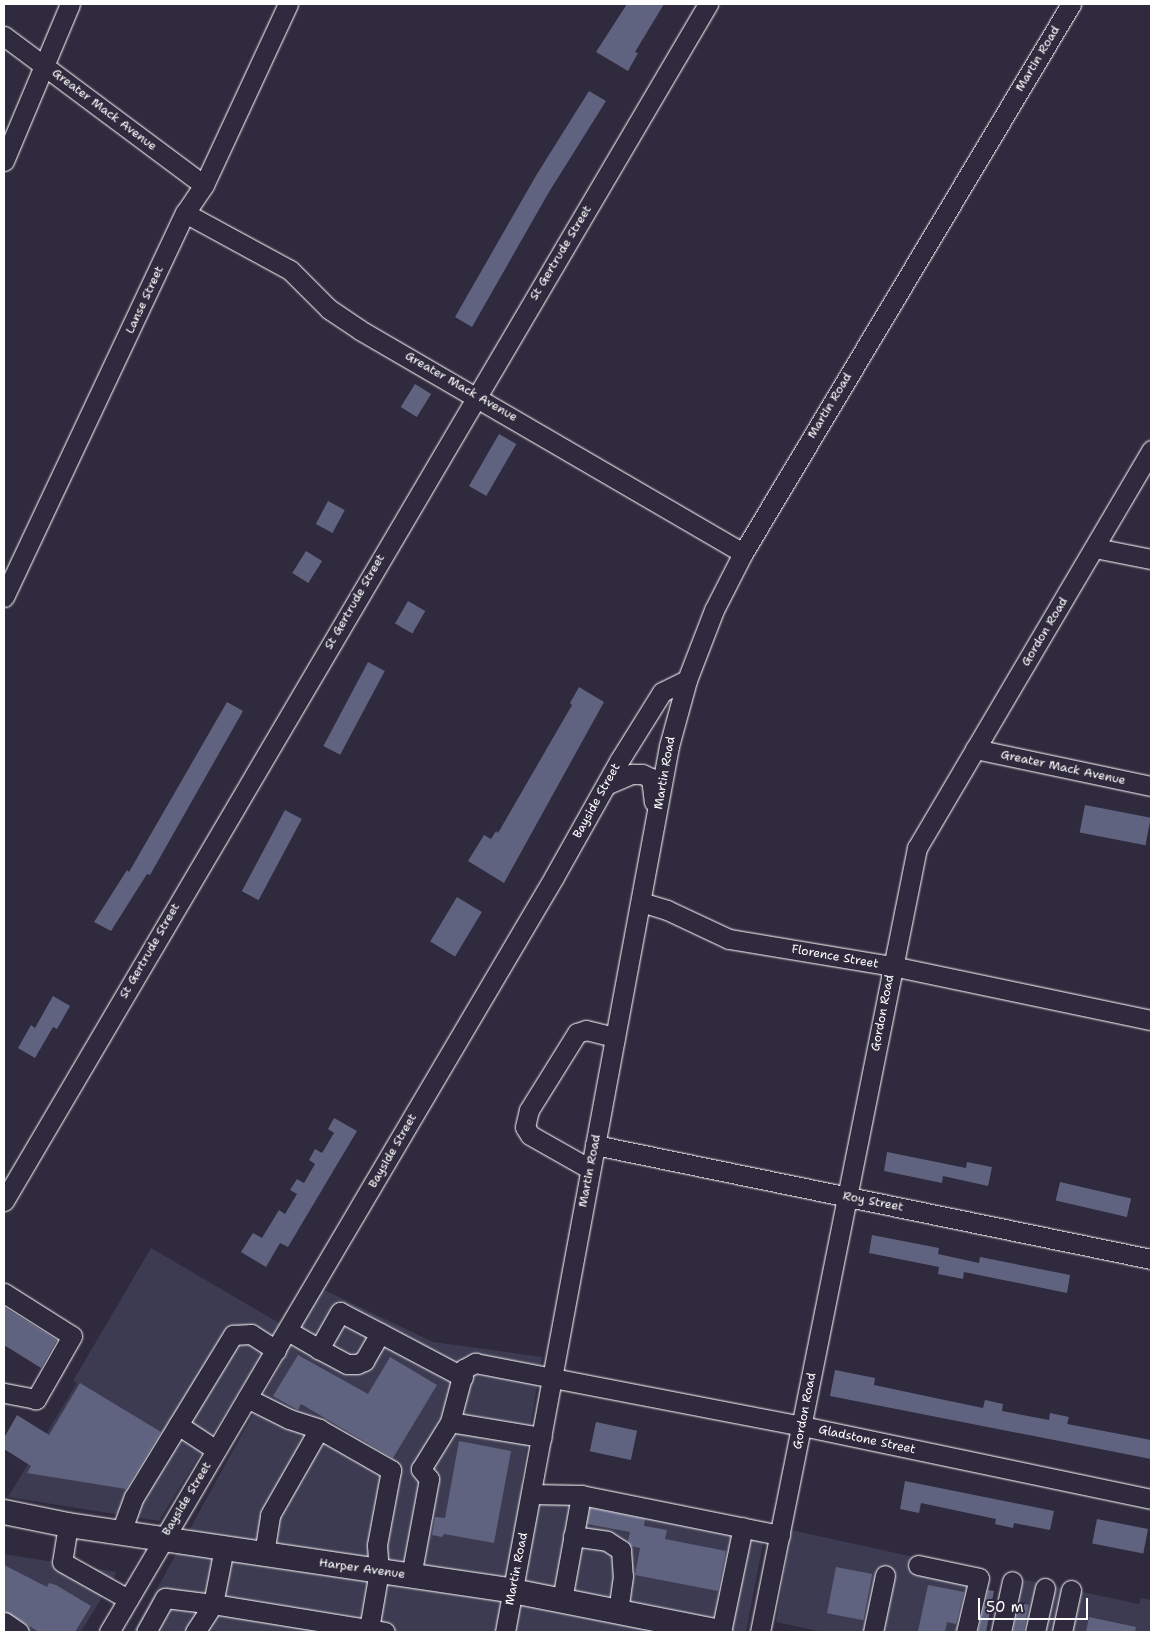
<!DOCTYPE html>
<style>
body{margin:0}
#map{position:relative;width:1155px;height:1636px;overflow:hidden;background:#2f2a3d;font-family:"Shantell Sans",sans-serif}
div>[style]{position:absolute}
.built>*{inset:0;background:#3d3b51}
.building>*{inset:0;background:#5f6380;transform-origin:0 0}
.roads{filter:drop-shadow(0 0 1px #fff) drop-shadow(0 0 1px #fff)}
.minor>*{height:19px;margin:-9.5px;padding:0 9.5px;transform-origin:9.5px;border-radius:9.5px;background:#2f2a3d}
.major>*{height:24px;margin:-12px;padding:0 12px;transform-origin:12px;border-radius:12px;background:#2f2a3d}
span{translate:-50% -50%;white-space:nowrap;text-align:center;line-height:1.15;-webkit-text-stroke:4.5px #2f2a3d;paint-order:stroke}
.street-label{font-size:12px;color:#fff}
.frame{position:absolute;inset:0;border:5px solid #fff;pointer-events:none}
.scale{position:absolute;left:978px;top:1598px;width:110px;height:22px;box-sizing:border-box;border:2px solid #fff;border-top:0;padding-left:6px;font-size:15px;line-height:18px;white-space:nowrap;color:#fff;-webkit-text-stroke:4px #2f2a3d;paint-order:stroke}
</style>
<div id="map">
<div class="built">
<i style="clip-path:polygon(151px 1248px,281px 1324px,159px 1521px,8px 1497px,77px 1383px,73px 1381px)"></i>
<i style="clip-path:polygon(322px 1289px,433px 1342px,542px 1357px,521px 1483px,767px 1522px,746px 1632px,133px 1632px)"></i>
<i style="clip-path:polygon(791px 1530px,983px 1572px,970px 1632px,822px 1632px,776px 1622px)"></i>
<i style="clip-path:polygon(4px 1554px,117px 1572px,81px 1632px,4px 1632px)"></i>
<i style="clip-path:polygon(1021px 1579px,1139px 1604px,1141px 1598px,1151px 1600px,1151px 1632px,1010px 1632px)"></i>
</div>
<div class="building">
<i style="clip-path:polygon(627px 4px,664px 4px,635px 52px,638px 53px,628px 71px,596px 52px)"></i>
<i style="clip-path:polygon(589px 91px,606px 101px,549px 192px,472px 327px,455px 317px,537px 174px)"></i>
<i style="left:415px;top:384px;width:19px;height:27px;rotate:32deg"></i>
<i style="left:499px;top:434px;width:20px;height:60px;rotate:30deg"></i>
<i style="left:328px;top:501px;width:19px;height:26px;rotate:28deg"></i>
<i style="left:306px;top:551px;width:19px;height:26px;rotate:32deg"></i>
<i style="left:408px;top:601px;width:20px;height:26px;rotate:30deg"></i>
<i style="left:368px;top:662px;width:19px;height:95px;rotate:28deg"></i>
<i style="clip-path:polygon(579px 687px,604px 702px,504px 883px,468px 861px,484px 835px,491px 839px,496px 831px,498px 833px,572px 705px,570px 703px)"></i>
<i style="clip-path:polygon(227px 702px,243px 711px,150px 875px,147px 874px,111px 931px,94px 922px,127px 870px,129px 872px)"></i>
<i style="left:1085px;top:805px;width:67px;height:28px;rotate:11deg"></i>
<i style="left:285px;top:810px;width:19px;height:92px;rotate:28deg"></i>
<i style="left:457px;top:897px;width:29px;height:52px;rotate:31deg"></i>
<i style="clip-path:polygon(53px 996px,70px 1006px,57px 1029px,53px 1027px,35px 1058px,18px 1048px,31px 1025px,35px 1028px)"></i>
<i style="clip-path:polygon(334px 1118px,357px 1131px,288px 1247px,280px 1243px,266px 1267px,241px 1252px,253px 1233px,262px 1238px,279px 1210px,285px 1214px,297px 1194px,290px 1190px,297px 1179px,304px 1183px,315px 1164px,309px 1160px,315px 1149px,322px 1153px,334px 1133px,328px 1129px)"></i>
<i style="clip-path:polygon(887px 1152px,966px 1168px,967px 1162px,992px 1167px,988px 1186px,943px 1176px,942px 1183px,884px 1171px)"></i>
<i style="left:1060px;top:1182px;width:73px;height:19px;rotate:13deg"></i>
<i style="clip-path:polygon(872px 1235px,939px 1248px,938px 1254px,979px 1263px,980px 1257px,1070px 1275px,1067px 1293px,964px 1272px,963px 1279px,938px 1274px,939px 1267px,869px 1253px)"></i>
<i style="clip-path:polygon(4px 1307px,57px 1340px,41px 1368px,4px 1345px)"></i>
<i style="clip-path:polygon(298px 1355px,368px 1394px,390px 1357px,437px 1385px,393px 1458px,301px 1404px,298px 1410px,273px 1396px)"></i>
<i style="clip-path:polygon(835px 1370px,875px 1378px,874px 1385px,940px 1399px,983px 1408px,985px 1400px,1003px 1404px,1002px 1411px,1049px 1420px,1050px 1413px,1069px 1417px,1067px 1424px,1151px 1440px,1151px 1459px,830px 1396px)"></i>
<i style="clip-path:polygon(80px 1383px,161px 1432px,126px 1489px,27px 1473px,31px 1466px,4px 1449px,4px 1438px,17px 1415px,49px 1435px)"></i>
<i style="left:596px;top:1422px;width:42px;height:30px;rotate:12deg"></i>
<i style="clip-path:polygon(459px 1441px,511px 1451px,494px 1543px,444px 1534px,442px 1537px,432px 1535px,435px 1517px,445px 1518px)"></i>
<i style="clip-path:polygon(905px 1481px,1054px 1511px,1050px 1530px,1014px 1523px,1013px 1528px,995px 1524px,996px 1519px,921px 1503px,919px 1513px,900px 1509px)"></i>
<i style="clip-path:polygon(590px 1508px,645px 1519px,644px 1526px,667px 1530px,665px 1539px,726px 1551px,718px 1591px,635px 1575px,640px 1548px,631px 1546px,628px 1541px,630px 1532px,587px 1524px)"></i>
<i style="left:1097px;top:1519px;width:52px;height:25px;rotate:11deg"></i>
<i style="clip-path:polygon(4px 1565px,47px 1587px,49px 1583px,56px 1585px,91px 1606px,75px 1632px,39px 1632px,4px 1611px)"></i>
<i style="left:836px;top:1567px;width:37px;height:47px;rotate:11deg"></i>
<i style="clip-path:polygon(928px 1585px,964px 1592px,956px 1624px,947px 1622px,945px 1632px,918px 1631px)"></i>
<i style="clip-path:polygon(988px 1590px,994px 1591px,986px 1632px,978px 1632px)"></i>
<i style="left:1019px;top:1603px;width:10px;height:30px;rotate:11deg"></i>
<i style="clip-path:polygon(1089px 1617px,1136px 1627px,1135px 1632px,1086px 1632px)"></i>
</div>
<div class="roads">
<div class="minor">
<i style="left:4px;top:36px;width:249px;rotate:36.7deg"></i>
<i style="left:4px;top:161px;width:170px;rotate:-67.2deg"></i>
<i style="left:185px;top:213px;width:119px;rotate:28.5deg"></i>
<i style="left:290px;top:270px;width:55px;rotate:45deg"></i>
<i style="left:329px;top:309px;width:37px;rotate:34deg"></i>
<i style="left:360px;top:330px;width:443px;rotate:30.2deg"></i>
<i style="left:1095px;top:548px;width:57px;rotate:11.1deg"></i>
<i style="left:4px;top:597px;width:425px;rotate:-64.8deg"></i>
<i style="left:185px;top:213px;width:34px;rotate:-56deg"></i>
<i style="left:204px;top:185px;width:200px;rotate:-65.1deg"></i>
<i style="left:975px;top:749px;width:180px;rotate:11.9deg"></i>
<i style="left:608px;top:784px;width:26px;rotate:-23deg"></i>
<i style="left:632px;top:774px;width:10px"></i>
<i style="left:642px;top:774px;width:10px;rotate:24deg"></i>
<i style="left:651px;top:778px;width:24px;rotate:83deg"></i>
<i style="left:641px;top:902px;width:27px;rotate:17deg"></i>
<i style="left:667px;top:910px;width:68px;rotate:25.1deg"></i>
<i style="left:729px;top:939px;width:165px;rotate:9.4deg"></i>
<i style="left:892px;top:966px;width:265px;rotate:11.8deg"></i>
<i style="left:595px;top:1145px;width:568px;rotate:11.59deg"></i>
<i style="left:590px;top:1169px;width:69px;rotate:-150.5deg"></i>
<i style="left:530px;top:1135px;width:9px;rotate:-122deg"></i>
<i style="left:525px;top:1127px;width:17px;rotate:-77deg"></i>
<i style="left:529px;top:1110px;width:91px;rotate:-58.1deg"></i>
<i style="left:577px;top:1033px;width:9px;rotate:-18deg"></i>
<i style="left:586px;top:1030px;width:30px;rotate:14deg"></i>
<i style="left:4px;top:1201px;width:1389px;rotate:-59.54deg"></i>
<i style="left:4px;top:1293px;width:80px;rotate:32.3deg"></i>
<i style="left:72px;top:1336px;width:73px;rotate:119.7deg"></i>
<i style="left:36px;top:1399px;width:33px;rotate:-169deg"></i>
<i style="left:288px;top:1331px;width:36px;rotate:30deg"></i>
<i style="left:319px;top:1349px;width:32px;rotate:28deg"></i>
<i style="left:347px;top:1364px;width:10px"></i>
<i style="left:357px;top:1364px;width:8px;rotate:-23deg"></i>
<i style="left:364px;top:1361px;width:32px;rotate:-60deg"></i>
<i style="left:380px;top:1333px;width:45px;rotate:-152.3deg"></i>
<i style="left:340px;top:1312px;width:43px;rotate:119.6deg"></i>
<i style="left:380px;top:1333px;width:94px;rotate:27.9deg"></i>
<i style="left:247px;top:1398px;width:47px;rotate:26.6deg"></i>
<i style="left:289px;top:1419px;width:32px;rotate:18deg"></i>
<i style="left:319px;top:1429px;width:83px;rotate:29.7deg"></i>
<i style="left:391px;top:1470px;width:76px;rotate:100.6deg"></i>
<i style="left:377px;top:1545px;width:26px;rotate:86deg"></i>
<i style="left:379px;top:1571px;width:59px;rotate:99.8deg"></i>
<i style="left:450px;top:1422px;width:55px;rotate:-75.2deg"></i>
<i style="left:464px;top:1369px;width:13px;rotate:-29deg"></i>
<i style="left:475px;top:1363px;width:333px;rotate:10.9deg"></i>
<i style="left:802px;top:1426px;width:357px;rotate:11.8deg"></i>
<i style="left:178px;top:1425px;width:45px;rotate:33.3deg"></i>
<i style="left:421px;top:1469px;width:55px;rotate:-58.3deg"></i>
<i style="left:450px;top:1422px;width:93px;rotate:9.3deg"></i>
<i style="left:531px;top:1494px;width:50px;rotate:1.1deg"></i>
<i style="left:581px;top:1495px;width:203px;rotate:11.4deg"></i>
<i style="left:68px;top:1525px;width:37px;rotate:99deg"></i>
<i style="left:62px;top:1562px;width:76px;rotate:29.3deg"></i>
<i style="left:121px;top:1532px;width:37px;rotate:-70deg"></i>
<i style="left:134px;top:1497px;width:190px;rotate:-58.6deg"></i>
<i style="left:233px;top:1335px;width:18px;rotate:-3deg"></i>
<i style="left:251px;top:1334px;width:30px;rotate:33deg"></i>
<i style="left:573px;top:1536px;width:34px;rotate:8deg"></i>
<i style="left:607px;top:1541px;width:17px;rotate:33deg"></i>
<i style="left:621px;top:1550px;width:26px;rotate:86deg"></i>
<i style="left:623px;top:1576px;width:35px;rotate:98deg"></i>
<i style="left:264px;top:1554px;width:39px;rotate:-81deg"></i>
<i style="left:270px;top:1515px;width:99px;rotate:-60.3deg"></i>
<i style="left:918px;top:1565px;width:62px;rotate:12deg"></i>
<i style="left:979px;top:1578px;width:56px;rotate:103.5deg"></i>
<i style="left:411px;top:1576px;width:99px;rotate:-79.5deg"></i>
<i style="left:429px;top:1479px;width:13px;rotate:-129deg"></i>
<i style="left:562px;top:1600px;width:107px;rotate:-79.7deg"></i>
<i style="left:4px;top:1622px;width:18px;rotate:34deg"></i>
<i style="left:109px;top:1632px;width:876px;rotate:-59.48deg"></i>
<i style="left:554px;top:877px;width:133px;rotate:-60.7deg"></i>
<i style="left:619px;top:761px;width:81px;rotate:-58.1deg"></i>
<i style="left:662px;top:692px;width:28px;rotate:-26deg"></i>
<i style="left:146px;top:1632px;width:39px;rotate:-61deg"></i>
<i style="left:165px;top:1598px;width:48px;rotate:7.1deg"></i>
<i style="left:213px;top:1604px;width:57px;rotate:-78.9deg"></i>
<i style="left:195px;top:1632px;width:33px;rotate:-57deg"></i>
<i style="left:213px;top:1604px;width:174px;rotate:9.2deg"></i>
<i style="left:505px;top:1632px;width:901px;rotate:-79.51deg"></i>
<i style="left:669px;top:746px;width:68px;rotate:-74.7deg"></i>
<i style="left:687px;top:680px;width:75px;rotate:-68.9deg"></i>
<i style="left:714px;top:610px;width:64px;rotate:-63deg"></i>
<i style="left:743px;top:553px;width:640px;rotate:-59.14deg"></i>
<i style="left:721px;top:1632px;width:107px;rotate:-78.2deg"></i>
<i style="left:760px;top:1632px;width:800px;rotate:-78.68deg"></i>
<i style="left:917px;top:848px;width:462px;rotate:-59.5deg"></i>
<i style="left:873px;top:1632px;width:58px;rotate:-78.1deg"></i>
<i style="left:1001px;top:1632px;width:52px;rotate:-77.8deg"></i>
<i style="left:1035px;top:1632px;width:45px;rotate:-77.2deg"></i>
<i style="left:1062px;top:1632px;width:43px;rotate:-77.9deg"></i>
</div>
<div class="major">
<i style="left:4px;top:1512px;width:65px;rotate:11.5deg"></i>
<i style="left:68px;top:1525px;width:450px;rotate:8.4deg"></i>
<i style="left:513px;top:1591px;width:211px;rotate:11.2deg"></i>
</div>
</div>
<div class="street-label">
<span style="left:1038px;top:59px;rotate:-59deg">Martin Road</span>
<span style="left:104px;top:110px;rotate:37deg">Greater Mack Avenue</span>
<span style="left:561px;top:253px;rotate:-59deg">St Gertrude Street</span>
<span style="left:145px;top:300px;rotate:-65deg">Lanse Street</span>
<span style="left:461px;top:387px;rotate:30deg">Greater Mack Avenue</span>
<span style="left:830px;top:406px;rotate:-59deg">Martin Road</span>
<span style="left:355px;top:602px;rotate:-60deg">St Gertrude Street</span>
<span style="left:1045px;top:632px;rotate:-59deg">Gordon Road</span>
<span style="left:1063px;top:768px;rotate:12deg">Greater Mack Avenue</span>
<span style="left:665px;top:773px;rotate:-80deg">Martin Road</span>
<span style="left:597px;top:801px;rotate:-61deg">Bayside Street</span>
<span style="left:150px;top:951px;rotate:-60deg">St Gertrude Street</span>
<span style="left:835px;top:957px;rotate:10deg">Florence Street</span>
<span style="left:883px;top:1013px;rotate:-79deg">Gordon Road</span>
<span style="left:393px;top:1151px;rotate:-60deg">Bayside Street</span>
<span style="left:590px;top:1171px;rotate:-79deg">Martin Road</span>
<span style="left:873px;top:1202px;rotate:11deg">Roy Street</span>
<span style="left:805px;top:1411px;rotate:-79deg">Gordon Road</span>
<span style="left:867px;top:1440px;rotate:12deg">Gladstone Street</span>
<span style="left:187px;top:1499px;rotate:-59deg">Bayside Street</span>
<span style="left:362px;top:1569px;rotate:8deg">Harper Avenue</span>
<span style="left:517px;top:1569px;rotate:-79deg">Martin Road</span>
</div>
<div class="frame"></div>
<div class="scale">50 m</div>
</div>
